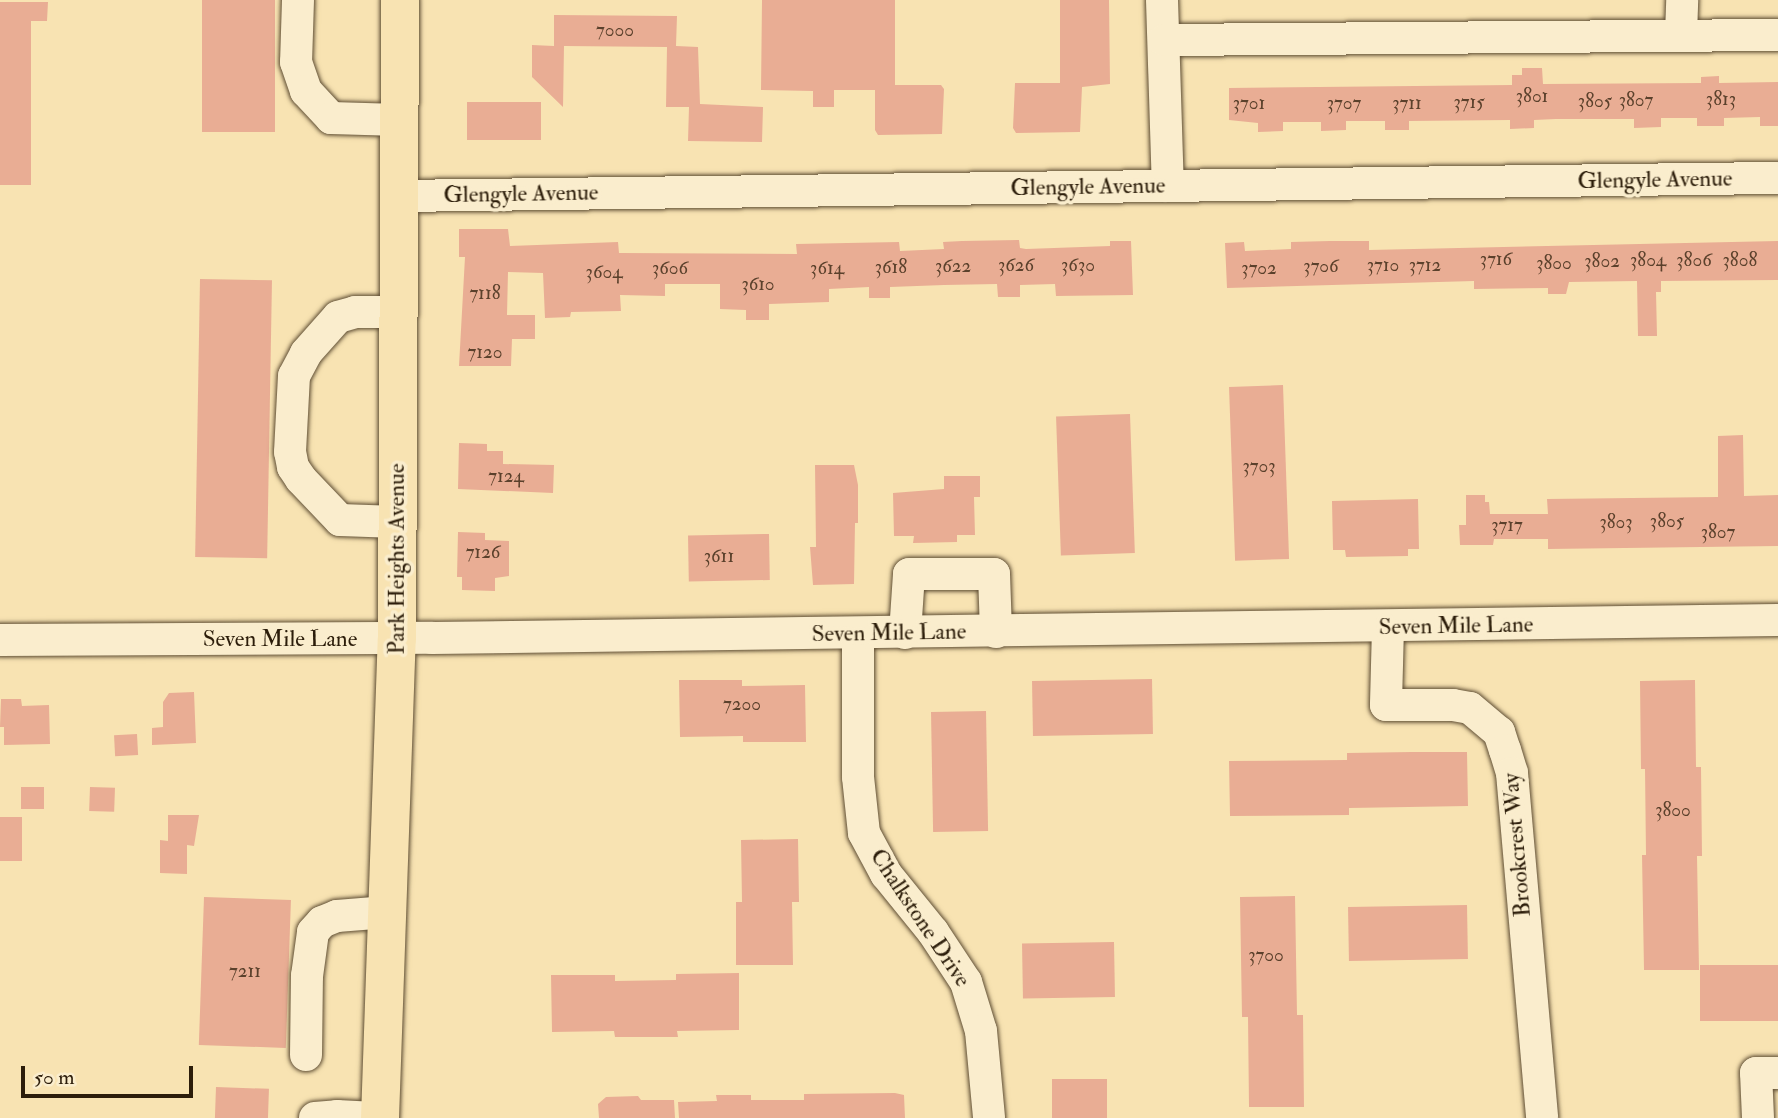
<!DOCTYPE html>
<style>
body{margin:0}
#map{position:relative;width:1778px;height:1118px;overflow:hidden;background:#f8e3b2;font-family:"IM FELL Double Pica",serif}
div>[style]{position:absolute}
.building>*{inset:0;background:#e9ad94;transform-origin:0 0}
.roads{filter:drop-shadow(0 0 2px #5f4e34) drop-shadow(0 0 2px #5f4e34)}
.minor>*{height:32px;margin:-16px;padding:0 16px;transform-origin:16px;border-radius:16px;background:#faedcd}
.major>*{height:38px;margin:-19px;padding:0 19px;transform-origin:19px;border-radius:19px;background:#f8e3b2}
span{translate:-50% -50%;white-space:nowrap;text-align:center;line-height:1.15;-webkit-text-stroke:7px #faedcd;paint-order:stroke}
.number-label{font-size:19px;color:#5b412c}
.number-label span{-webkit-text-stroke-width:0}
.street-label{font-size:23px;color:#2c1d0a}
.scale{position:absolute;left:21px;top:1066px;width:172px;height:32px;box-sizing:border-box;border:4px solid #2c1d0a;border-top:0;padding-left:9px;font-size:21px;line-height:24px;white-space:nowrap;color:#2c1d0a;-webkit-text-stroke:5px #faedcd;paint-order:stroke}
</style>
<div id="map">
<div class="building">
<i style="left:202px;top:0;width:73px;height:132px"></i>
<i style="clip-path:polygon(762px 0,895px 0,895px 85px,941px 85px,944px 89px,942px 134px,878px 135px,875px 130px,875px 90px,834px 90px,834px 107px,813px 107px,813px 91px,761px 90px)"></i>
<i style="clip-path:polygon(1060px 0,1109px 0,1110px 84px,1082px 87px,1080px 132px,1016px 133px,1013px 128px,1015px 83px,1060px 83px)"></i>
<i style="clip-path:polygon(0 2px,48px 2px,47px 21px,31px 21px,31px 185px,0 185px)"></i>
<i style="clip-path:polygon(554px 15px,677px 16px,676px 46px,698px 47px,700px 104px,763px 107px,762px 142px,688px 141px,689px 107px,666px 107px,667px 47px,564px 46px,563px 107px,532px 77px,532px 45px,554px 46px)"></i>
<i style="clip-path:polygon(1522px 68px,1542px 68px,1543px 84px,1701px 83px,1701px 77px,1719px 76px,1719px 83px,1778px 82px,1778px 126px,1760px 126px,1760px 117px,1724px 118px,1724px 126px,1697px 126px,1697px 118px,1661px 118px,1661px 127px,1634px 128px,1634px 119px,1556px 119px,1534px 120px,1534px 128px,1510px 129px,1510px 120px,1409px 121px,1409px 130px,1385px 130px,1385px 121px,1346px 121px,1346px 130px,1321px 131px,1321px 122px,1283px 122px,1283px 131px,1258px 132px,1258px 123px,1229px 120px,1229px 88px,1512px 85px,1512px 75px,1522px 75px)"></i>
<i style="left:541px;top:102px;width:38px;height:74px;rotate:90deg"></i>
<i style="clip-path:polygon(459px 229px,508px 229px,510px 246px,618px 242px,619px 253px,797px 254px,796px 244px,899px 242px,900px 251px,944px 249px,943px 242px,962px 241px,1019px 240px,1020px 248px,1026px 249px,1110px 246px,1110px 241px,1131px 241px,1133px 295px,1056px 296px,1055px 284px,1020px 285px,1020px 297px,998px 297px,997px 284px,944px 285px,890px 287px,890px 298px,869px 298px,869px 287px,829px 289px,829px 302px,769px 304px,769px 320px,746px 320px,746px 310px,720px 309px,720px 284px,665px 284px,665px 296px,620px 295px,621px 311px,571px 312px,570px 317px,545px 318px,543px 273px,508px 272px,507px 315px,535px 315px,535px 339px,512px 339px,511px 366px,459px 366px,465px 257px,459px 257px)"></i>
<i style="clip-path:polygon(1330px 241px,1369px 241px,1369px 250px,1778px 241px,1778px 280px,1661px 281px,1661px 292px,1656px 292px,1657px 336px,1638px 336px,1637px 281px,1569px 282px,1566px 294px,1548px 294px,1548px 288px,1474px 289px,1474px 281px,1227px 288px,1225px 243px,1244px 242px,1245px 251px,1291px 249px,1291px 242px)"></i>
<i style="left:200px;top:279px;width:72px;height:278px;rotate:1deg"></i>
<i style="left:1283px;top:385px;width:174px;height:54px;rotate:88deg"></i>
<i style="left:1130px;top:414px;width:139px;height:74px;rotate:88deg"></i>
<i style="clip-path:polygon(1743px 435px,1744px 496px,1778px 495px,1778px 546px,1548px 549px,1548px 539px,1494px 539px,1493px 545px,1460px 545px,1459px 525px,1466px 525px,1466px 495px,1485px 495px,1485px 502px,1489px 502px,1490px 514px,1548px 514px,1547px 499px,1718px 497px,1718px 436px)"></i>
<i style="clip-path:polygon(459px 443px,487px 444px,487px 451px,503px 451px,503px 464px,554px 465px,553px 493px,458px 489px)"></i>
<i style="clip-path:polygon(815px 465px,854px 465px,858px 485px,858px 523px,855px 523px,854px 584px,813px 585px,810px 547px,816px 547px)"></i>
<i style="clip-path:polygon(944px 476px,980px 476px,980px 497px,974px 497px,975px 535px,957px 535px,957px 542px,913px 543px,914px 536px,894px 536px,893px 493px,944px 489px)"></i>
<i style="clip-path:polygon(1418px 499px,1419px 549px,1408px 549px,1408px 556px,1346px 557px,1345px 550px,1333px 550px,1332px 501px)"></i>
<i style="clip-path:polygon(458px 532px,485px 533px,485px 540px,509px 541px,509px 576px,495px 578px,495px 591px,462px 590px,462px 577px,457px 577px)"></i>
<i style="left:769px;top:534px;width:46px;height:81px;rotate:89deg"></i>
<i style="left:1152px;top:679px;width:55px;height:120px;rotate:89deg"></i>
<i style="clip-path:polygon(679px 680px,742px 680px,742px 686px,805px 685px,806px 742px,743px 742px,743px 736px,680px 737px)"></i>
<i style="clip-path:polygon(1695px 680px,1696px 767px,1701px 767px,1702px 856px,1697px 856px,1699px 970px,1644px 970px,1642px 855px,1646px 855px,1645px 769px,1641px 769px,1640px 681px)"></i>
<i style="clip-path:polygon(194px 692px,196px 743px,152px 745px,152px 728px,163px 727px,163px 702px,169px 693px)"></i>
<i style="clip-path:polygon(1px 699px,21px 699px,22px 706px,49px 705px,50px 744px,4px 745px,4px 727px,0 727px)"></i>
<i style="left:986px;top:711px;width:120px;height:55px;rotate:89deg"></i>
<i style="left:137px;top:734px;width:21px;height:23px;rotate:87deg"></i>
<i style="clip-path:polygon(1412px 752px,1467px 752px,1468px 806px,1349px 808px,1349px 815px,1230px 816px,1229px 761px,1347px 760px,1347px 753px)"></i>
<i style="left:21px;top:787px;width:23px;height:22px"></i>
<i style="left:90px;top:787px;width:25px;height:24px;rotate:2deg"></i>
<i style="clip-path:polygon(168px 815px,199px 815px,194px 846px,187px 845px,187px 874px,160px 873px,160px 840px,168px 841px)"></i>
<i style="left:0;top:817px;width:22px;height:44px"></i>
<i style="clip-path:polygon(798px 839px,799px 902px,792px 902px,793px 965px,736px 965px,736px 902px,742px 902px,741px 840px)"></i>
<i style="clip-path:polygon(1295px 896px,1297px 1015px,1303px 1015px,1304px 1107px,1249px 1107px,1248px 1017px,1242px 1017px,1240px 897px)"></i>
<i style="left:204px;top:897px;width:87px;height:148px;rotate:2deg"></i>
<i style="left:1467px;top:905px;width:54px;height:119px;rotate:89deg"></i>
<i style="left:1114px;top:942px;width:55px;height:92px;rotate:89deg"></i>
<i style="left:1778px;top:965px;width:56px;height:78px;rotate:90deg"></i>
<i style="clip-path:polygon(739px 973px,739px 1030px,677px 1031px,678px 1037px,615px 1037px,614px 1031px,552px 1032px,551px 975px,615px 975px,615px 981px,676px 980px,676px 974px)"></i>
<i style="left:1107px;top:1079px;width:39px;height:55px;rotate:90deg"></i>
<i style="left:216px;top:1087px;width:53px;height:31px;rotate:2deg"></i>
<i style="clip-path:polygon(895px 1093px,904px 1095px,905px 1118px,679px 1118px,678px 1102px,717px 1101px,716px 1095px,751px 1095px,751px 1100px,804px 1100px,804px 1094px)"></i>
<i style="clip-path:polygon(638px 1096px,641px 1100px,674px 1100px,675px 1118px,599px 1118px,598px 1104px,606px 1097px)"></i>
</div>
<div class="roads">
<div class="minor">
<i style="left:298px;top:0;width:62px;rotate:91.8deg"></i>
<i style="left:296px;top:62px;width:31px;rotate:71deg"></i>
<i style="left:306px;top:91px;width:37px;rotate:47deg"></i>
<i style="left:331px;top:118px;width:68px;rotate:1.7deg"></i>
<i style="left:1162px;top:0;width:186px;rotate:88.2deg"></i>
<i style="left:1681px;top:35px;width:35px;rotate:-88deg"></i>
<i style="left:1164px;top:40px;width:614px;rotate:-0.47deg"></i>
<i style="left:398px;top:196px;width:1380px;rotate:-0.75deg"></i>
<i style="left:397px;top:522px;width:57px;rotate:-178deg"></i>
<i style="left:340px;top:520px;width:57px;rotate:-133.6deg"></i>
<i style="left:301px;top:479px;width:14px;rotate:-124deg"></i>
<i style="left:293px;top:467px;width:15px;rotate:-101deg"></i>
<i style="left:290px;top:452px;width:76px;rotate:-87deg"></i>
<i style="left:294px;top:376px;width:26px;rotate:-62deg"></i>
<i style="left:306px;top:353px;width:48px;rotate:-48.4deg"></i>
<i style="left:338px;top:317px;width:18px;rotate:-16deg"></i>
<i style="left:355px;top:312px;width:43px"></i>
<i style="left:1388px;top:627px;width:78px;rotate:91.5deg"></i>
<i style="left:1386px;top:705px;width:67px"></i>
<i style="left:1453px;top:705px;width:17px;rotate:10deg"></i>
<i style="left:1470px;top:708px;width:38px;rotate:40deg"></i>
<i style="left:1499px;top:732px;width:19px;rotate:72deg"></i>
<i style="left:1505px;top:750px;width:24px;rotate:73deg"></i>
<i style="left:1512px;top:773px;width:346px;rotate:85deg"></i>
<i style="left:858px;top:633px;width:144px;rotate:90deg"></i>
<i style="left:858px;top:777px;width:56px;rotate:83.9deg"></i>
<i style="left:864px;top:833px;width:47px;rotate:61.8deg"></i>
<i style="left:886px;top:874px;width:75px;rotate:51deg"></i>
<i style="left:933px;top:932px;width:60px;rotate:56.6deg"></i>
<i style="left:966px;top:982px;width:51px;rotate:73deg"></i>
<i style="left:981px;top:1031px;width:87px;rotate:84.7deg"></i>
<i style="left:905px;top:633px;width:59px;rotate:-86.1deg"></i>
<i style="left:909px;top:574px;width:85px"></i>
<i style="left:994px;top:574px;width:58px;rotate:88deg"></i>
<i style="left:0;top:640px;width:432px;rotate:-0.3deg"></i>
<i style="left:432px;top:638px;width:1346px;rotate:-0.77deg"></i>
<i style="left:306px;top:1055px;width:79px;rotate:-89.3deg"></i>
<i style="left:307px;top:976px;width:44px;rotate:-82.2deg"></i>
<i style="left:313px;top:932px;width:13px;rotate:-48deg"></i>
<i style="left:322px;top:922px;width:16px;rotate:-22deg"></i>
<i style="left:337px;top:916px;width:50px;rotate:-4.6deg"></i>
<i style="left:315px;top:1118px;width:22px;rotate:-5deg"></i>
<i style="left:337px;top:1116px;width:38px;rotate:3deg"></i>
<i style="left:1758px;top:1118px;width:45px;rotate:-92.5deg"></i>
<i style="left:1756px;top:1073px;width:22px"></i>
</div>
<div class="major">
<i style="left:380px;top:1118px;width:479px;rotate:-88deg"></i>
<i style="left:397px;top:639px;width:639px;rotate:-89.73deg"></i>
</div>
</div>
<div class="number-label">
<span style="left:615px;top:31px">7000</span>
<span style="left:1532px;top:97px">3801</span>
<span style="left:1721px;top:100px">3813</span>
<span style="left:1636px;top:101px">3807</span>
<span style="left:1595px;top:102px">3805</span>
<span style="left:1469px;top:103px">3715</span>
<span style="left:1249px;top:104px">3701</span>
<span style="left:1344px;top:104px">3707</span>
<span style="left:1407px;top:104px">3711</span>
<span style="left:1496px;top:260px">3716</span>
<span style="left:1648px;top:261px">3804</span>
<span style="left:1694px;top:261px">3806</span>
<span style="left:1740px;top:261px">3808</span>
<span style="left:1602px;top:262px">3802</span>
<span style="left:1554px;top:264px">3800</span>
<span style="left:1016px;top:266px">3626</span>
<span style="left:1078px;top:266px">3630</span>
<span style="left:1383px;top:266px">3710</span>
<span style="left:1425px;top:266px">3712</span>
<span style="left:953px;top:267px">3622</span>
<span style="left:1321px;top:267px">3706</span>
<span style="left:891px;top:268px">3618</span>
<span style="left:670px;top:269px">3606</span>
<span style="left:827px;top:269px">3614</span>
<span style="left:1259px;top:269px">3702</span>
<span style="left:604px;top:273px">3604</span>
<span style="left:758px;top:285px">3610</span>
<span style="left:485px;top:294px">7118</span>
<span style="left:485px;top:353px">7120</span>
<span style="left:1259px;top:467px">3703</span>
<span style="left:506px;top:477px">7124</span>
<span style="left:1667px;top:522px">3805</span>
<span style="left:1616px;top:523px">3803</span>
<span style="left:1507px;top:526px">3717</span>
<span style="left:1718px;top:533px">3807</span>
<span style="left:483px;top:553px">7126</span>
<span style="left:719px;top:557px">3611</span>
<span style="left:742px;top:705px">7200</span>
<span style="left:1673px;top:811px">3800</span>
<span style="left:1266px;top:956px">3700</span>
<span style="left:245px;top:972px">7211</span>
</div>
<div class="street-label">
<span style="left:1655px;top:180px;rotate:-1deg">Glengyle Avenue</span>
<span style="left:1088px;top:187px;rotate:-1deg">Glengyle Avenue</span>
<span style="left:521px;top:194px;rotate:-1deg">Glengyle Avenue</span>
<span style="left:397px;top:559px;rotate:-90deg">Park Heights Avenue</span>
<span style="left:1456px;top:626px;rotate:-1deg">Seven Mile Lane</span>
<span style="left:889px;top:633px;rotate:-1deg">Seven Mile Lane</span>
<span style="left:280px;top:639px">Seven Mile Lane</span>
<span style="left:1517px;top:845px;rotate:-95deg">Brookcrest Way</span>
<span style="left:920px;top:918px;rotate:56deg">Chalkstone Drive</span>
</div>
<div class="scale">50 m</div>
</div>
